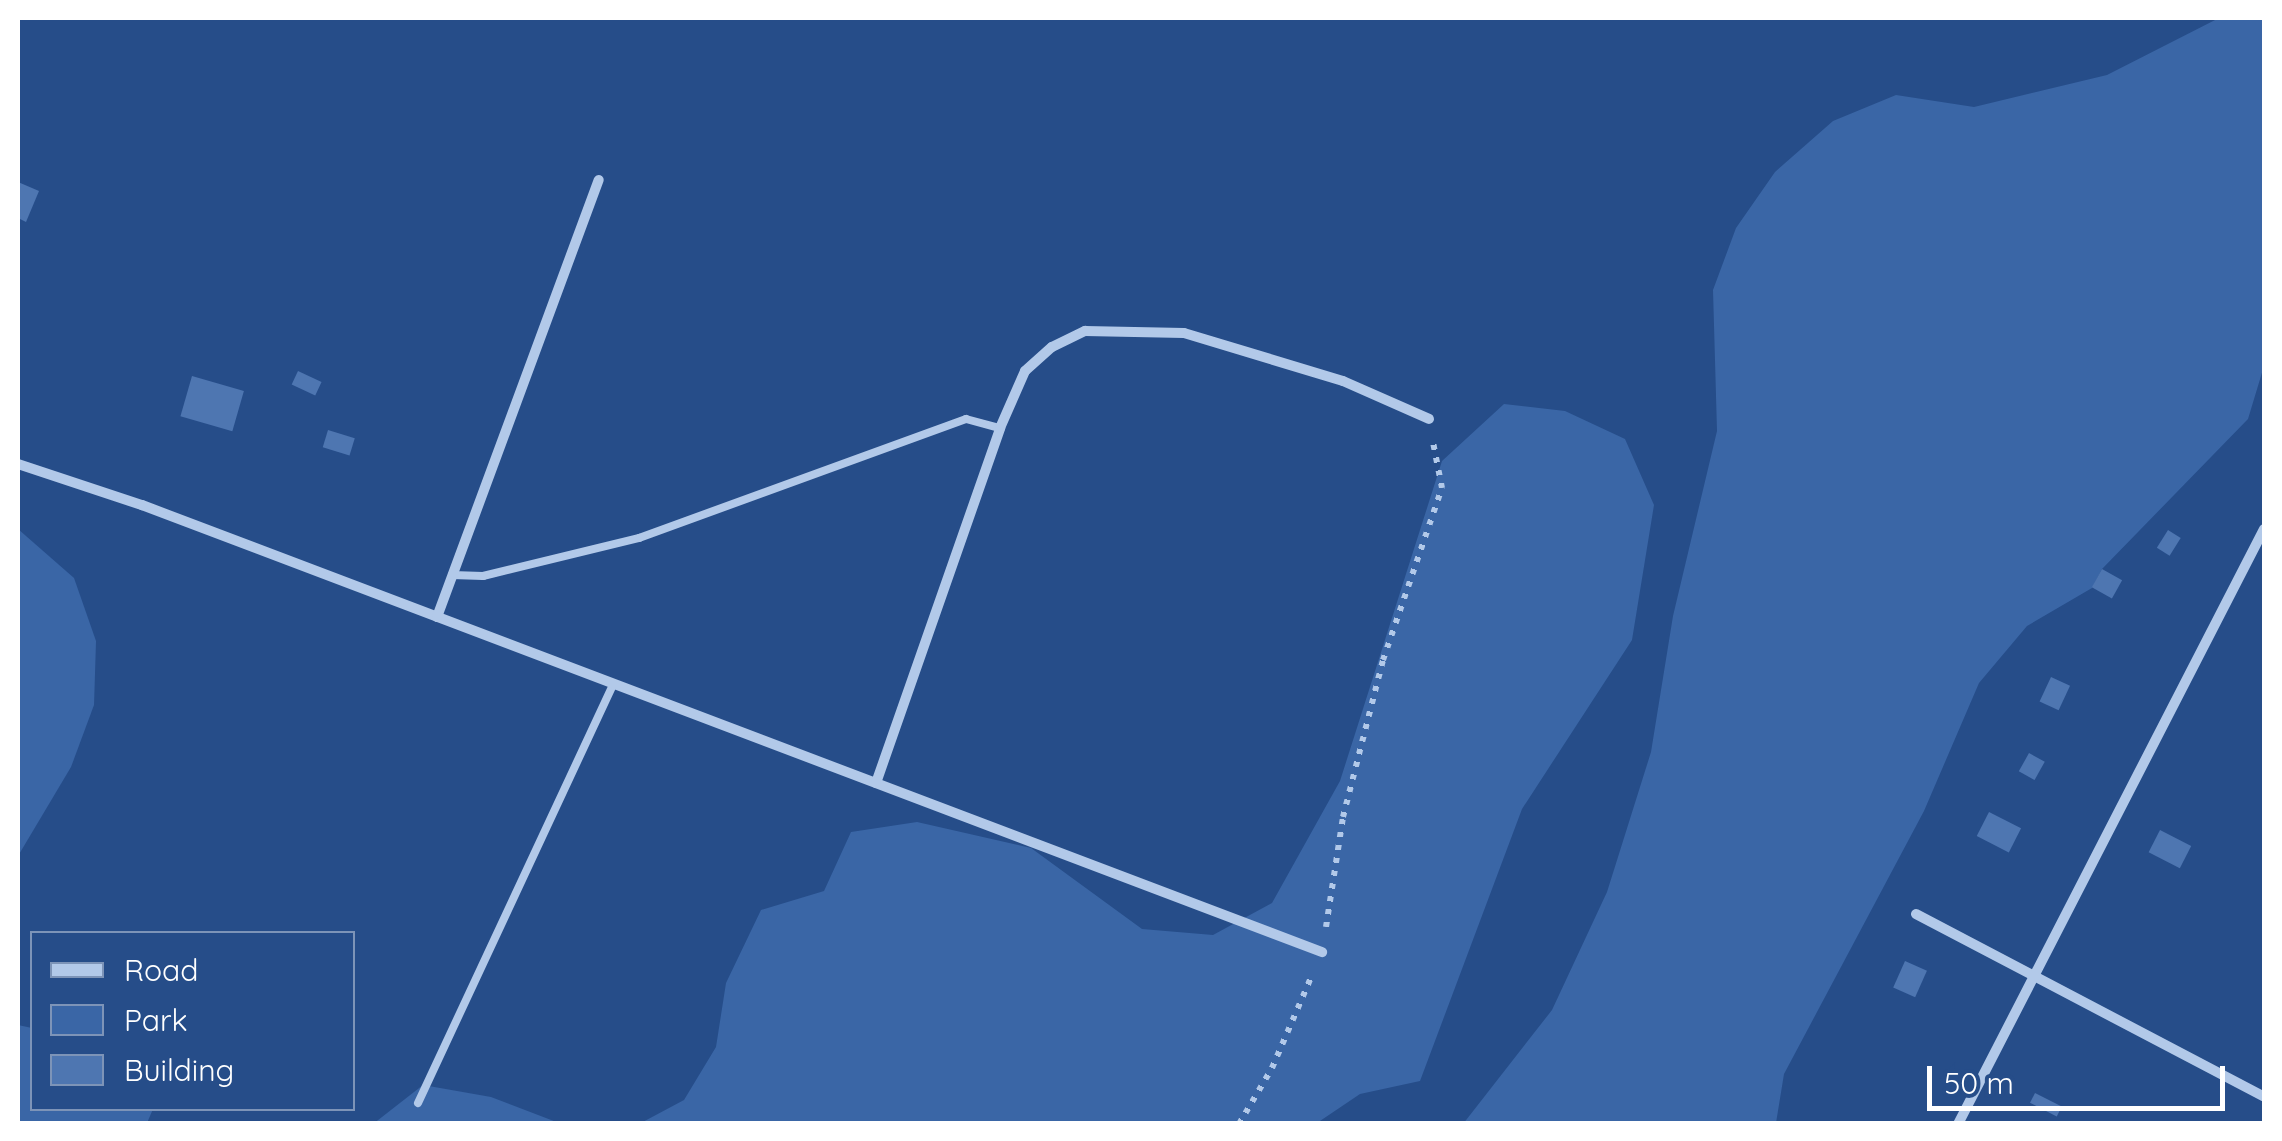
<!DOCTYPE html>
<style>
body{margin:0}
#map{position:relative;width:2282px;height:1141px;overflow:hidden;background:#264d89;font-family:Quicksand,sans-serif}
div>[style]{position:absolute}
.green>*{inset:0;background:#3a66a6}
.building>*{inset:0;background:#4e76b1;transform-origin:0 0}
.path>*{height:6px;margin-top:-3px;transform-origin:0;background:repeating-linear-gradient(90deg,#b2c9e9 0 5px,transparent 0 13px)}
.lane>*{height:8px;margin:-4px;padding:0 4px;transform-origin:4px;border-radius:4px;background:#b2c9e9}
.street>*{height:10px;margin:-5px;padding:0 5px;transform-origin:5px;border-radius:5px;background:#b2c9e9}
span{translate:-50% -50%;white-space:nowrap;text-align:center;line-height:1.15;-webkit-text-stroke:9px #264d89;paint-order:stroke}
.frame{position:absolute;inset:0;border:20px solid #fff;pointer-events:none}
.legend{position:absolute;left:30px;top:931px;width:325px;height:180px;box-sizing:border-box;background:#264d89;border:2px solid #7d94b8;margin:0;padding:12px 18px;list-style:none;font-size:30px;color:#fff}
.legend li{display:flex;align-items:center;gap:20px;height:50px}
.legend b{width:50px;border:2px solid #7d94b8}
.scale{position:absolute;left:1927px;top:1066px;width:298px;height:45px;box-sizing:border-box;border:5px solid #fff;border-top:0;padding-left:12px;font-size:30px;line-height:35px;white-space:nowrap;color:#fff;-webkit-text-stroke:8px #264d89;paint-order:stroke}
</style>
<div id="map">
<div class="green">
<i style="clip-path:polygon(2219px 18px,2264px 18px,2264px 366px,2248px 419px,2102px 569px,2092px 588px,2027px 626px,1979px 683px,1924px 811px,1784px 1074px,1776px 1123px,1463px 1124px,1552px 1010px,1607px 892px,1651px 752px,1673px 616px,1717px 431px,1713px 290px,1736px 228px,1775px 172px,1833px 121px,1896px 95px,1974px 107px,2107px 75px)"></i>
<i style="clip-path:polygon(1504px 404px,1565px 411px,1625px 439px,1654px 505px,1632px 640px,1522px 809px,1420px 1081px,1360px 1094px,1317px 1123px,639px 1124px,684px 1100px,716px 1047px,726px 983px,761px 910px,824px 891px,851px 832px,917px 822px,1031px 848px,1142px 929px,1213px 935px,1272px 903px,1340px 781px,1442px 461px)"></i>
<i style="clip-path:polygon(18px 529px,74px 578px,96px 641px,94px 705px,71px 767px,18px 856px)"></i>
<i style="clip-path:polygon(18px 1025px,32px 1028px,32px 1108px,153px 1109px,147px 1123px,18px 1123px)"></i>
<i style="clip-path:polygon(423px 1085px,491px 1097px,559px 1123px,373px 1124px)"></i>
</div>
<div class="building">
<i style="clip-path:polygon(18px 182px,39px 191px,26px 222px,18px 218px)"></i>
<i style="left:298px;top:371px;width:26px;height:15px;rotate:25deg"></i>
<i style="left:192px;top:376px;width:54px;height:42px;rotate:16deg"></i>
<i style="left:328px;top:430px;width:28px;height:18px;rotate:17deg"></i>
<i style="left:2168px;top:530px;width:15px;height:21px;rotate:32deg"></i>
<i style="left:2102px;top:569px;width:23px;height:21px;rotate:29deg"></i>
<i style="left:2051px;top:677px;width:21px;height:27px;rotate:25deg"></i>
<i style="left:2029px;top:753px;width:18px;height:21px;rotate:29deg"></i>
<i style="left:1989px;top:812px;width:36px;height:27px;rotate:27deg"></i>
<i style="left:2160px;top:830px;width:35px;height:25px;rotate:27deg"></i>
<i style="left:1905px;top:961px;width:24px;height:29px;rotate:24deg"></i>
<i style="left:2035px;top:1093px;width:30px;height:11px;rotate:27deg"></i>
</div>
<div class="path">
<i style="left:1326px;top:927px;width:111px;rotate:-81.2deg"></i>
<i style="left:1343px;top:817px;width:162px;rotate:-75.7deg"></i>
<i style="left:1383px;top:660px;width:182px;rotate:-71.1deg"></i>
<i style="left:1442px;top:488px;width:47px;rotate:-101.1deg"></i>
<i style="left:1239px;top:1124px;width:65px;rotate:-59.5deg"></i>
<i style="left:1272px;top:1068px;width:103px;rotate:-66.7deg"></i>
</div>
<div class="lane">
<i style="left:452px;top:575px;width:31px;rotate:2deg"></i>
<i style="left:483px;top:576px;width:161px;rotate:-13.7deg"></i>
<i style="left:639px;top:538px;width:348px;rotate:-20deg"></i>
<i style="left:966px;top:419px;width:35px;rotate:15deg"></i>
<i style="left:418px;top:1103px;width:462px;rotate:-65deg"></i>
</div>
<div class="street">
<i style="left:18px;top:464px;width:131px;rotate:18.3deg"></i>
<i style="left:142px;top:505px;width:1262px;rotate:20.75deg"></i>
<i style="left:437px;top:617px;width:466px;rotate:-69.7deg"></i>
<i style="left:876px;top:783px;width:376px;rotate:-70.7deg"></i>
<i style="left:1000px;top:428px;width:62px;rotate:-66.3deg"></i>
<i style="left:1025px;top:371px;width:36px;rotate:-42deg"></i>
<i style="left:1052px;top:347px;width:37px;rotate:-26deg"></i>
<i style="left:1085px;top:331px;width:99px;rotate:1.2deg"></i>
<i style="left:1184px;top:333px;width:166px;rotate:16.8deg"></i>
<i style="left:1343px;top:381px;width:94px;rotate:23.8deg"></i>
<i style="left:1916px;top:914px;width:393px;rotate:27.7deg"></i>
<i style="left:1958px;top:1124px;width:669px;rotate:-62.78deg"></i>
</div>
<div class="frame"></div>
<ul class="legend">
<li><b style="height:12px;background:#b2c9e9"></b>Road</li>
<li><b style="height:28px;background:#3a66a6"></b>Park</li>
<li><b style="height:28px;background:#4e76b1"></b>Building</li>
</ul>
<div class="scale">50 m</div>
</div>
